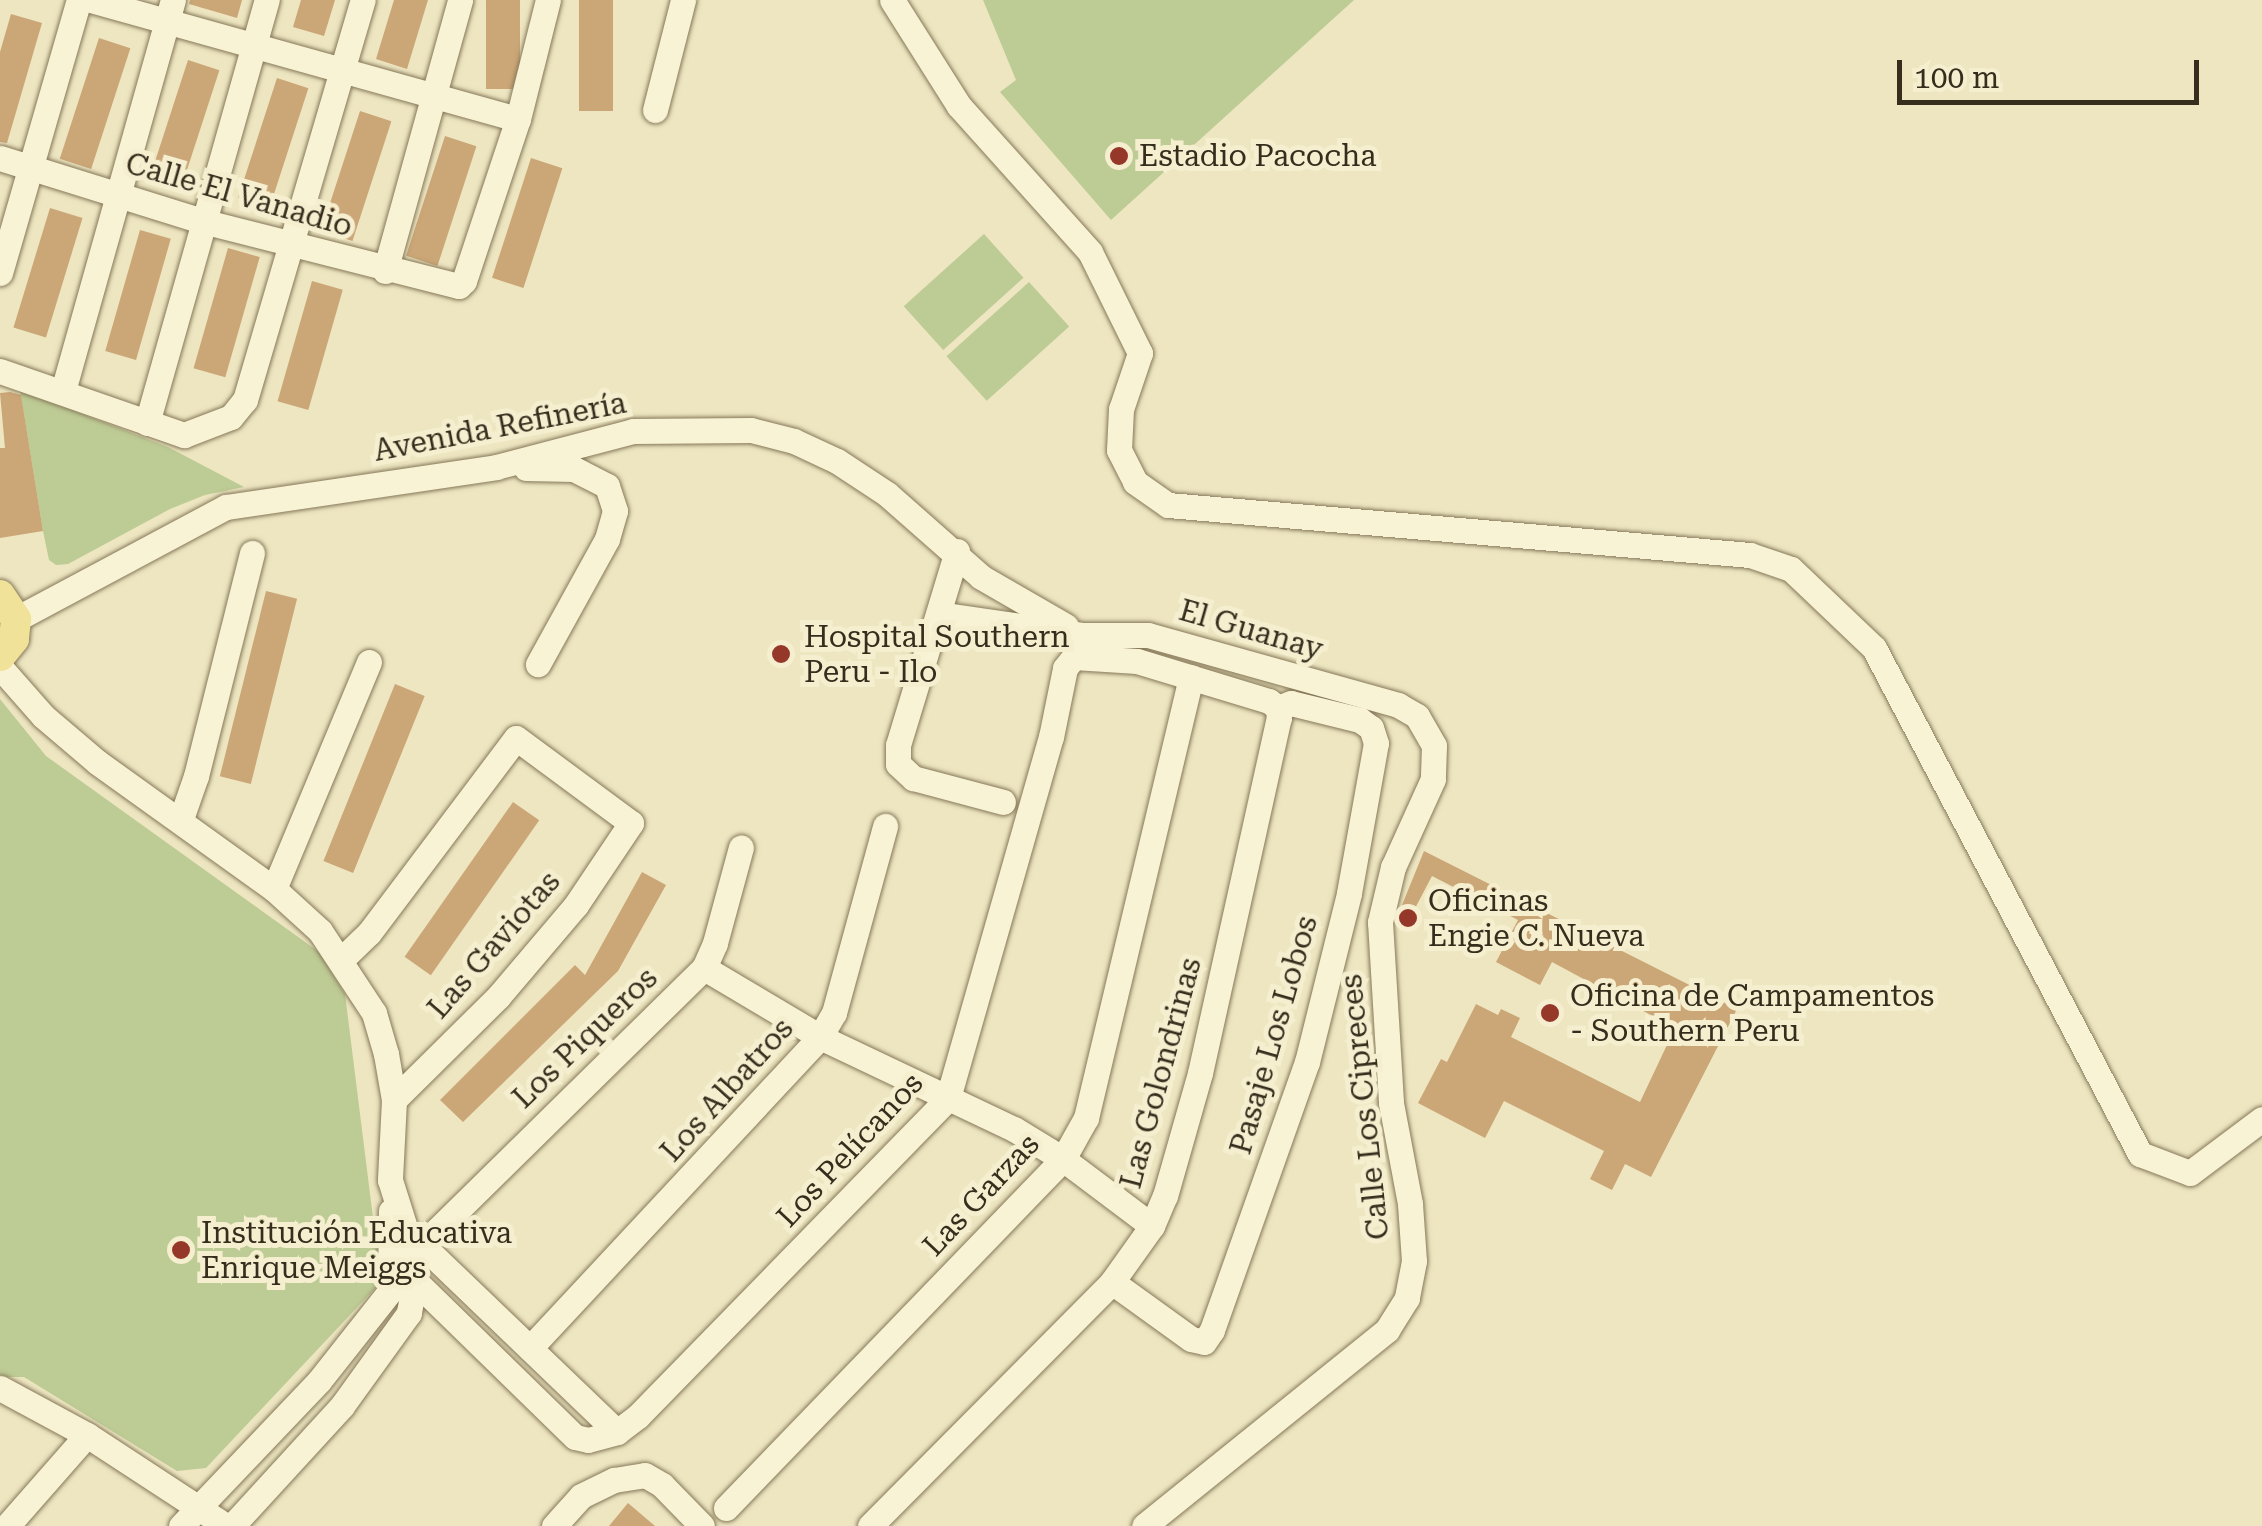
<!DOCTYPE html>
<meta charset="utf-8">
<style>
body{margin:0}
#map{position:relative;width:2262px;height:1526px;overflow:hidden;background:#ede6c1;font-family:"Roboto Serif",serif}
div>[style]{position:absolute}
.green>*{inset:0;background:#bdcb95;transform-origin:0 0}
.building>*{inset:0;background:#cba677;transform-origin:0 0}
.roads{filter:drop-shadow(0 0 2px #867859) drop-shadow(0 0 2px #867859)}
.minor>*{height:25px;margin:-12.5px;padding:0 12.5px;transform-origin:12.5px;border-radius:12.5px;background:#f8f3d4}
.major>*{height:30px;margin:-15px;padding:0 15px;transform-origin:15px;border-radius:15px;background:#f0e299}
.dots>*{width:28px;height:28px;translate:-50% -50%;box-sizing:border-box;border:5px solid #f5efd0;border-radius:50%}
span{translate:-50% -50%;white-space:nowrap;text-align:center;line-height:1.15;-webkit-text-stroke:10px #f5efd0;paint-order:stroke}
.poi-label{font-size:30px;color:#362d1d}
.left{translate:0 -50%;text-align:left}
.street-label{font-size:30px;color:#362d1d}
.scale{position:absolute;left:1897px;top:60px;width:302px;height:45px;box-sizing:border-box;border:5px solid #362d1d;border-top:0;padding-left:12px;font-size:30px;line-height:35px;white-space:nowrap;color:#362d1d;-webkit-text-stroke:8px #f5efd0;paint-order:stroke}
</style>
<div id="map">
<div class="green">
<i style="clip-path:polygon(983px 0,1354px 0,1111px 220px,1000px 92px,1016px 80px)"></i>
<i style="left:984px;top:234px;width:59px;height:108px;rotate:48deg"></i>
<i style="left:1029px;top:282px;width:60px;height:111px;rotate:48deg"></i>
<i style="clip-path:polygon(20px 390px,168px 447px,244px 487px,205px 495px,170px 509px,68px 564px,56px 565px,49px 560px,43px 531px)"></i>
<i style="clip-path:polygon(0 699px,46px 756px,319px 952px,345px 994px,381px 1282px,206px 1468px,177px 1471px,24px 1377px,0 1377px)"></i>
</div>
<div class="building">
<i style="clip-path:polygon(190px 0,242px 0,237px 18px,189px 4px)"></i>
<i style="clip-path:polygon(301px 0,335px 0,324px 36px,293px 27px)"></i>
<i style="clip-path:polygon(394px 0,428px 0,407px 69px,376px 59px)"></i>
<i style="left:486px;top:0;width:34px;height:89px"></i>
<i style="left:579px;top:0;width:34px;height:111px"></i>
<i style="clip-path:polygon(11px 14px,42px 23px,7px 143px,0 142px,0 52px)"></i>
<i style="left:99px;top:38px;width:33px;height:127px;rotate:18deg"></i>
<i style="left:188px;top:60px;width:33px;height:126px;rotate:18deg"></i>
<i style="left:277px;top:78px;width:33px;height:126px;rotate:18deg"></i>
<i style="left:360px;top:111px;width:33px;height:126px;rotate:18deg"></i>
<i style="left:445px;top:136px;width:33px;height:126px;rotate:18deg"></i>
<i style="left:531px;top:158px;width:33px;height:126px;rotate:18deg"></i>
<i style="left:50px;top:208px;width:34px;height:125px;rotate:17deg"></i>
<i style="left:140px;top:230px;width:32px;height:126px;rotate:16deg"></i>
<i style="left:228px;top:248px;width:33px;height:125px;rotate:16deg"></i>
<i style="left:312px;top:281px;width:32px;height:125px;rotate:16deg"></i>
<i style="clip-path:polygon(10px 392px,21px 395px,43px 531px,0 538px,0 448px,5px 448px,0 393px)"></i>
<i style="left:266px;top:591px;width:32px;height:191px;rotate:14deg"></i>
<i style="left:395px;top:684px;width:32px;height:191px;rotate:22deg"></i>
<i style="left:513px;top:802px;width:32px;height:189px;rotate:35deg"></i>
<i style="clip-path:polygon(1424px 851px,1737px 1009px,1651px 1177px,1625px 1164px,1612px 1190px,1590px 1179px,1604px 1151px,1504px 1101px,1485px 1138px,1418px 1103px,1441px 1059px,1447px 1062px,1476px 1004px,1498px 1015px,1501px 1009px,1520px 1018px,1511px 1037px,1640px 1102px,1675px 1028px,1552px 962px,1540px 985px,1496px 962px,1518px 920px,1432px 876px,1411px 916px,1400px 910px)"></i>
<i style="clip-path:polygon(642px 872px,666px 885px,618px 971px,463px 1122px,440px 1100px,575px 965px,585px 975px)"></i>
<i style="clip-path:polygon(628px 1503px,655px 1526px,609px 1526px)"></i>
</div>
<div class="roads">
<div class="minor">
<i style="left:91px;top:0;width:443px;rotate:15.6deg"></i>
<i style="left:892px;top:0;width:125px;rotate:57.7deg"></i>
<i style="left:959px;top:106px;width:196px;rotate:48.1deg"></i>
<i style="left:1090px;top:252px;width:113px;rotate:63.7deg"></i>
<i style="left:1140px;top:353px;width:59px;rotate:108.7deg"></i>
<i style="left:1121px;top:409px;width:41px;rotate:92.8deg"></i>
<i style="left:1119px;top:450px;width:36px;rotate:63deg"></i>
<i style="left:1135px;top:482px;width:40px;rotate:34.9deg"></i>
<i style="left:1168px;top:505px;width:584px;rotate:4.91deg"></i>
<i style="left:1750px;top:555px;width:43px;rotate:18.9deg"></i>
<i style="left:1791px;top:569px;width:115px;rotate:43.6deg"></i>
<i style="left:1874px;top:648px;width:572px;rotate:62.27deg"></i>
<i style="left:2140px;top:1154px;width:53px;rotate:20.8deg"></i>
<i style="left:2190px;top:1173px;width:90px;rotate:-36.9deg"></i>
<i style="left:655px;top:110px;width:114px;rotate:-75.7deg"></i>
<i style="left:0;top:158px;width:216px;rotate:17.3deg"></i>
<i style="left:206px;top:222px;width:261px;rotate:14.2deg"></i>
<i style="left:459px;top:286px;width:7px;rotate:-45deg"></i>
<i style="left:464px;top:281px;width:171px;rotate:-71.6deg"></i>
<i style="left:518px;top:119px;width:123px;rotate:-75.9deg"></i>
<i style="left:385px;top:271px;width:281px;rotate:-74.5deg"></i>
<i style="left:0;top:273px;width:284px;rotate:-73.9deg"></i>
<i style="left:0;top:371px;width:195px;rotate:19.2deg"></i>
<i style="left:184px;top:435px;width:50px;rotate:-21deg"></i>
<i style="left:231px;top:417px;width:22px;rotate:-51deg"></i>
<i style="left:245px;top:400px;width:417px;rotate:-73.6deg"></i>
<i style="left:63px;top:391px;width:406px;rotate:-74.3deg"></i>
<i style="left:147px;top:423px;width:440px;rotate:-74.2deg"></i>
<i style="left:526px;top:468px;width:48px;rotate:1.2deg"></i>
<i style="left:574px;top:469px;width:37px;rotate:27deg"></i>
<i style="left:607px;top:486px;width:26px;rotate:72deg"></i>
<i style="left:615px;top:511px;width:29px;rotate:106deg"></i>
<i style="left:607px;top:539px;width:143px;rotate:118.9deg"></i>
<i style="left:957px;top:551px;width:203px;rotate:106.9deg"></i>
<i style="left:898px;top:745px;width:19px;rotate:90deg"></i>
<i style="left:898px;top:764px;width:21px;rotate:43deg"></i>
<i style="left:913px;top:778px;width:93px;rotate:14.9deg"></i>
<i style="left:939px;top:614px;width:146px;rotate:8.3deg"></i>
<i style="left:1083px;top:635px;width:65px"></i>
<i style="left:1148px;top:635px;width:260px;rotate:15.6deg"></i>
<i style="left:1398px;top:705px;width:22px;rotate:30deg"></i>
<i style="left:1417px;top:716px;width:34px;rotate:60deg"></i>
<i style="left:1434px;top:746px;width:33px;rotate:92deg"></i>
<i style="left:1433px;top:779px;width:97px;rotate:114.4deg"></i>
<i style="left:1393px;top:867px;width:57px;rotate:103.3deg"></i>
<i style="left:1380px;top:922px;width:181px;rotate:86.5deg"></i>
<i style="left:1391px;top:1103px;width:103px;rotate:79.3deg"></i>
<i style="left:1410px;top:1204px;width:57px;rotate:86deg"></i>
<i style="left:1414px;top:1261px;width:38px;rotate:101deg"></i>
<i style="left:1407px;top:1298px;width:38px;rotate:122deg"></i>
<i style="left:1387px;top:1330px;width:312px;rotate:141.1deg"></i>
<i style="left:16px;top:619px;width:238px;rotate:-28.1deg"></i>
<i style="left:226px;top:507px;width:273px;rotate:-8.4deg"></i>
<i style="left:496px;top:467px;width:142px;rotate:-14.7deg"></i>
<i style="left:633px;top:431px;width:118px;rotate:-0.5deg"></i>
<i style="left:751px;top:430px;width:44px;rotate:14.3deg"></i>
<i style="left:794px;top:441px;width:47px;rotate:24.9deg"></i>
<i style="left:837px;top:461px;width:60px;rotate:33.4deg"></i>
<i style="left:887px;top:494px;width:125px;rotate:41.4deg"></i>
<i style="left:981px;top:577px;width:98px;rotate:30deg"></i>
<i style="left:0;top:667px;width:65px;rotate:48.7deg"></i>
<i style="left:43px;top:716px;width:71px;rotate:40.4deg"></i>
<i style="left:97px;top:762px;width:218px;rotate:35.7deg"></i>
<i style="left:274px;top:889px;width:62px;rotate:42.4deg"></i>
<i style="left:320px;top:931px;width:98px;rotate:56.6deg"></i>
<i style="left:374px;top:1013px;width:43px;rotate:73.7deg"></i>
<i style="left:386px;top:1054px;width:47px;rotate:80.1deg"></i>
<i style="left:394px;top:1100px;width:80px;rotate:92.9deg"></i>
<i style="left:390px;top:1180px;width:60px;rotate:72.5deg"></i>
<i style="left:408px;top:1237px;width:45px;rotate:81deg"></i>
<i style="left:415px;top:1281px;width:33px;rotate:101deg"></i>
<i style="left:409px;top:1313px;width:115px;rotate:125.8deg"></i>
<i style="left:342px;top:1406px;width:163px;rotate:132.5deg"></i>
<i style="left:181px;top:819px;width:46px;rotate:-70.8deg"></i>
<i style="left:196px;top:776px;width:230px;rotate:-75.9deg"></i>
<i style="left:274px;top:889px;width:246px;rotate:-67.3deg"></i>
<i style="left:342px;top:959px;width:37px;rotate:-44deg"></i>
<i style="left:369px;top:933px;width:244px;rotate:-53deg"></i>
<i style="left:516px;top:738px;width:143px;rotate:36.5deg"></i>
<i style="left:631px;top:823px;width:99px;rotate:123.9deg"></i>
<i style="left:576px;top:905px;width:121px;rotate:130.3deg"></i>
<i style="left:498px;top:997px;width:146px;rotate:135.3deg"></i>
<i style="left:704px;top:968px;width:135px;rotate:30.7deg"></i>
<i style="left:820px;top:1037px;width:215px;rotate:25.4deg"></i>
<i style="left:1014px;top:1129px;width:57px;rotate:31.5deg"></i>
<i style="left:1063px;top:1159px;width:111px;rotate:37deg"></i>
<i style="left:410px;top:1238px;width:14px;rotate:30deg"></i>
<i style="left:422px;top:1245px;width:270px;rotate:43.8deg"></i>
<i style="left:422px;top:1245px;width:395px;rotate:-44.5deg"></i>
<i style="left:704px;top:968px;width:27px;rotate:-66deg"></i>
<i style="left:715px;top:943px;width:99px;rotate:-74.8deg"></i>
<i style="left:392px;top:1272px;width:25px;rotate:21deg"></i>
<i style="left:415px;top:1281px;width:223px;rotate:44.3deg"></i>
<i style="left:575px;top:1437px;width:13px;rotate:13deg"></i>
<i style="left:588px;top:1440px;width:30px;rotate:-15deg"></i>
<i style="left:617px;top:1432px;width:26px;rotate:-37deg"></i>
<i style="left:638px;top:1416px;width:444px;rotate:-45.7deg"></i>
<i style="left:948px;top:1098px;width:375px;rotate:-74.1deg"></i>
<i style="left:1051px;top:737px;width:70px;rotate:-78.5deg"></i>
<i style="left:1065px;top:668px;width:14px;rotate:-51deg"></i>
<i style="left:1074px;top:657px;width:63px;rotate:3.6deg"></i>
<i style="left:1137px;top:661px;width:138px;rotate:16.9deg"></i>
<i style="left:1269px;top:701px;width:11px;rotate:38deg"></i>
<i style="left:1112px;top:1282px;width:97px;rotate:35.8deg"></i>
<i style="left:1191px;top:1339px;width:13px;rotate:13deg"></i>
<i style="left:1204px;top:1342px;width:14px;rotate:-56deg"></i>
<i style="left:1212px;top:1330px;width:284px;rotate:-70.5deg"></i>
<i style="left:1307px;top:1062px;width:174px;rotate:-76deg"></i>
<i style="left:1349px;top:893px;width:152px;rotate:-79.8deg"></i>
<i style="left:1376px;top:743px;width:16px;rotate:-108deg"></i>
<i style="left:1371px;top:728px;width:14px;rotate:-144deg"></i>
<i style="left:1360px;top:720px;width:71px;rotate:-166.2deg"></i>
<i style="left:1291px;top:703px;width:14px;rotate:159deg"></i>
<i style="left:530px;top:1348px;width:425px;rotate:-47deg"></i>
<i style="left:820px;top:1037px;width:28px;rotate:-60deg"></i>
<i style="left:834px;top:1013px;width:194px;rotate:-74.7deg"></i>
<i style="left:0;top:1388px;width:99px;rotate:28.4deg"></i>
<i style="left:87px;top:1435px;width:166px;rotate:33.2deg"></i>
<i style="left:726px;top:1508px;width:485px;rotate:-46deg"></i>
<i style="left:1063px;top:1159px;width:47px;rotate:-60.7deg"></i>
<i style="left:1086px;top:1118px;width:453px;rotate:-76.6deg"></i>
<i style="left:7px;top:1526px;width:121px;rotate:-48.7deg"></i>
<i style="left:181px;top:1526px;width:200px;rotate:-46.4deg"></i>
<i style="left:319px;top:1381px;width:115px;rotate:-51.7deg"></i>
<i style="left:390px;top:1291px;width:80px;rotate:-89.3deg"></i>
<i style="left:554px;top:1526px;width:40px;rotate:-48deg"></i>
<i style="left:581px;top:1496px;width:37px;rotate:-26deg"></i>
<i style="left:614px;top:1480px;width:31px;rotate:-9deg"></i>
<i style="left:645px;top:1475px;width:20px;rotate:30deg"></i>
<i style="left:662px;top:1485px;width:57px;rotate:45.7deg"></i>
<i style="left:870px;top:1526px;width:344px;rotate:-45.2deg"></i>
<i style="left:1112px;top:1282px;width:69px;rotate:-54.5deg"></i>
<i style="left:1152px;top:1226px;width:33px;rotate:-67deg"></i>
<i style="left:1165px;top:1196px;width:128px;rotate:-74.1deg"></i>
<i style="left:1200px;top:1073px;width:364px;rotate:-77.5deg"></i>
<i style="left:1279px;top:718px;width:10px;rotate:-96deg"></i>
</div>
<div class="major">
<i style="left:0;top:595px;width:29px;rotate:56deg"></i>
<i style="left:16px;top:619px;width:20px;rotate:96deg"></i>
<i style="left:14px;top:639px;width:22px;rotate:129deg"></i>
</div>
</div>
<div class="dots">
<i style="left:1119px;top:156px;background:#95382a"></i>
<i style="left:781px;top:654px;background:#95382a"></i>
<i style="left:1408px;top:918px;background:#95382a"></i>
<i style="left:1550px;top:1013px;background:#95382a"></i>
<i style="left:181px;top:1250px;background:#95382a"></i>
</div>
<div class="poi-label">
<span class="left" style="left:1139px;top:156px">Estadio Pacocha</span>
<span class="left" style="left:804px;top:654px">Hospital Southern<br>Peru - Ilo</span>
<span class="left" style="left:1428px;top:918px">Oficinas<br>Engie C. Nueva</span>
<span class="left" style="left:1570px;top:1013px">Oficina de Campamentos<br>- Southern Peru</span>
<span class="left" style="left:201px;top:1250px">Institución Educativa<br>Enrique Meiggs</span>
</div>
<div class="street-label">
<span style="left:239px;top:195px;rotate:16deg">Calle El Vanadio</span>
<span style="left:500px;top:427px;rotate:-11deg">Avenida Refinería</span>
<span style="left:1251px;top:630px;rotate:16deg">El Guanay</span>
<span style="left:494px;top:945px;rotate:-49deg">Las Gaviotas</span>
<span style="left:1274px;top:1035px;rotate:-74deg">Pasaje Los Lobos</span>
<span style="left:585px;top:1038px;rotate:-44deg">Los Piqueros</span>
<span style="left:1161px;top:1073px;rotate:-75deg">Las Golondrinas</span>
<span style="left:727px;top:1090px;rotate:-48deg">Los Albatros</span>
<span style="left:1365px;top:1107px;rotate:-96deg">Calle Los Cipreces</span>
<span style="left:850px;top:1150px;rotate:-47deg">Los Pelícanos</span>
<span style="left:981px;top:1195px;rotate:-47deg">Las Garzas</span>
</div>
<div class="scale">100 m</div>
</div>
